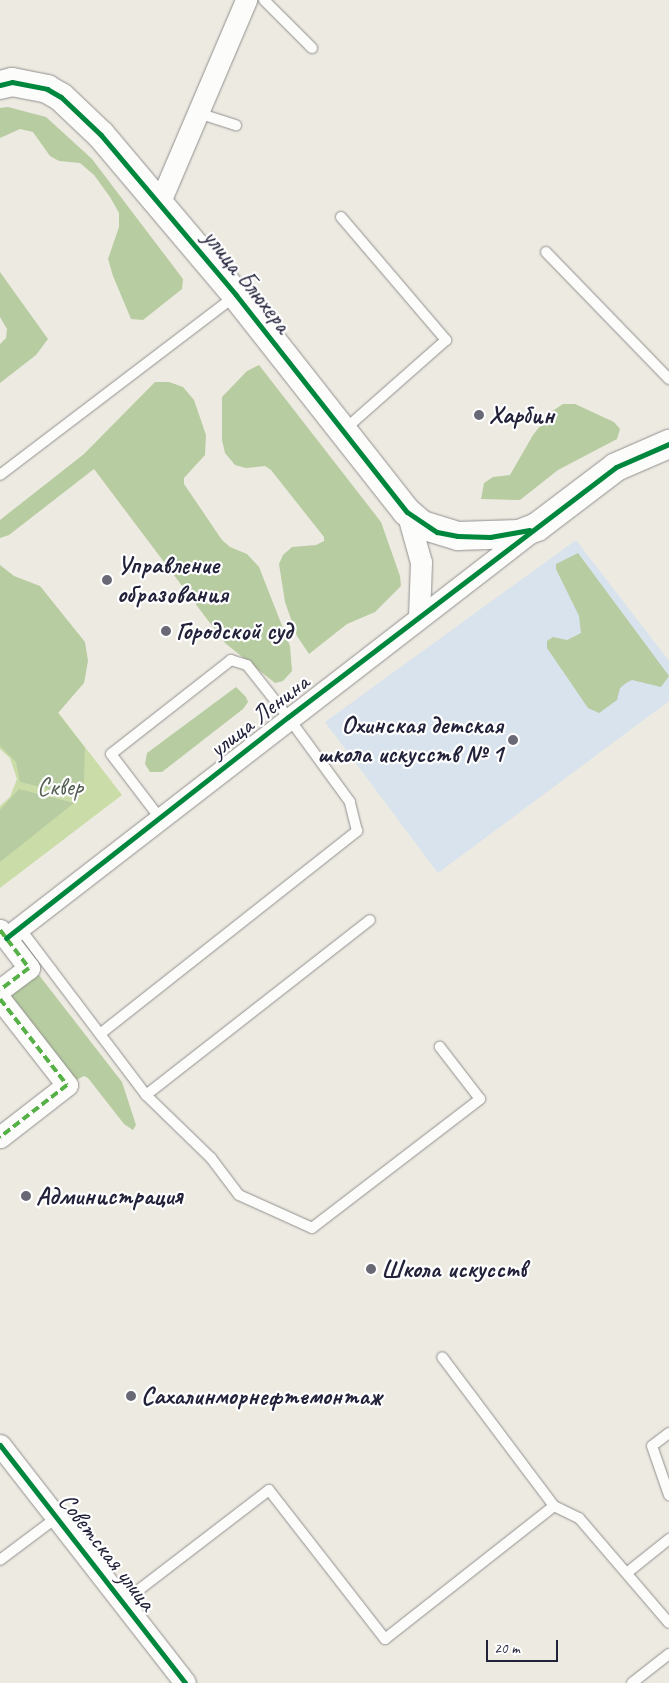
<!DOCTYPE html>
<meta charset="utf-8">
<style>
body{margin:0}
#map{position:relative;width:669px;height:1683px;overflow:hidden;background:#edeae1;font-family:Caveat,sans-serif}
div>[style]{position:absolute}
.built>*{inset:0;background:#d8e3ee}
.green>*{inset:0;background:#cadca8}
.forest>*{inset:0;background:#b7cca0}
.roads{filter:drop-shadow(0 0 1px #929090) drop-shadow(0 0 1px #929090)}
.lane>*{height:10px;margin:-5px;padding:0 5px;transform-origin:5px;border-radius:5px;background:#fcfcfa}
.street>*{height:21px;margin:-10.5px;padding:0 10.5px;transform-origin:10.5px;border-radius:10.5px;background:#fcfcfa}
.secondary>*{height:28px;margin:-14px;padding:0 14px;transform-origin:14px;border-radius:14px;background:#fcfcfa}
.quiet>*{height:4px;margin-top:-2px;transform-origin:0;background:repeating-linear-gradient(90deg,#55b146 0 8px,transparent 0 12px)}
.cycleway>*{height:5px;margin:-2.5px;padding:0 2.5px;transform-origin:2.5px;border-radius:2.5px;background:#00873e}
.dots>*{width:14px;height:14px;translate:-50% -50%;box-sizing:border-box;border:2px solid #fff;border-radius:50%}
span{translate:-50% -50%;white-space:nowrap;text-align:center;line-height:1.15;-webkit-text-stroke:4.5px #fff;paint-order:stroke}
.street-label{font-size:25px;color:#22223b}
.poi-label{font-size:25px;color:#22223b;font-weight:700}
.left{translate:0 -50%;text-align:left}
.right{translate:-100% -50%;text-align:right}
.park-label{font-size:25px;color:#535f51}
.scale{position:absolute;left:486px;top:1640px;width:72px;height:22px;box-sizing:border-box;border:2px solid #22223b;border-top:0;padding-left:6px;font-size:15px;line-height:18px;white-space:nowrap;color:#22223b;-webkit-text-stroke:4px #fff;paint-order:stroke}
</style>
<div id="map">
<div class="built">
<i style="clip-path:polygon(576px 540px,669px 661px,669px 701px,438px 873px,325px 722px)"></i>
</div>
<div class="green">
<i style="clip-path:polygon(0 637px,122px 795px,0 888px,0 806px,10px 797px,17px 779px,10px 758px,0 749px)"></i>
</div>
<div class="forest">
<i style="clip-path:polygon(8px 107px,46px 117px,92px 159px,183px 279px,182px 289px,143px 320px,131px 319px,113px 276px,108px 259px,119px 227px,119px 213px,110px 197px,94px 175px,80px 163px,59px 161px,50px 156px,33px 132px,20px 129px,0 138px,0 108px)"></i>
<i style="clip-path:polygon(0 272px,48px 339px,36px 355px,0 383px,0 344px,6px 338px,7px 329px,0 317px)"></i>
<i style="clip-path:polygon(259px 365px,381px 522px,400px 576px,401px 586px,375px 612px,347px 624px,309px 654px,297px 636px,285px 602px,279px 564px,283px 555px,292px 547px,316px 545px,324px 541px,324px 537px,271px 470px,265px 466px,246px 468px,235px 465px,225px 453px,222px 440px,222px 397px,247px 371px)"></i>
<i style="clip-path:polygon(155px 382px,169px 382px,183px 387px,194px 400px,206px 435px,205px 455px,184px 478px,184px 484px,222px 540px,230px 547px,247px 554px,259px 567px,290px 646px,292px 671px,283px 681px,275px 683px,225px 643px,94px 469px,9px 535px,0 538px,0 520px,84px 454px)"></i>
<i style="clip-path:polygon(563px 404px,575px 404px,614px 422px,620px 429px,617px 439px,558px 470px,520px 500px,481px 499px,484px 483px,493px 477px,510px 475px,533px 435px,551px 412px)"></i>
<i style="clip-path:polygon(578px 553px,669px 676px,661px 687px,632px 680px,626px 683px,620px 688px,617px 700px,599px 713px,588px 708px,547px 648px,547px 641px,553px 637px,567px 640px,581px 633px,579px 616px,556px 569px,556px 564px)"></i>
<i style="clip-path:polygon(0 565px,14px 576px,40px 586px,85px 642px,88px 661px,84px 683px,58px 713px,85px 748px,84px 782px,76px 796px,20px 782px,16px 762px,0 746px)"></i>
<i style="clip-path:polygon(236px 687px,246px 697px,248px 702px,243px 709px,162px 772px,150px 772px,145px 764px,147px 753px)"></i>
<i style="clip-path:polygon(19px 789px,74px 803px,0 862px,0 810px)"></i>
<i style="clip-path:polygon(35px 970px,122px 1082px,136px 1125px,133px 1130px,124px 1124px,88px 1078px,84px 1076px,67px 1085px,0 990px)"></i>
</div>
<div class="roads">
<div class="lane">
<i style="left:264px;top:0;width:68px;rotate:45deg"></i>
<i style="left:198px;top:113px;width:40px;rotate:18deg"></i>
<i style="left:341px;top:217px;width:162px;rotate:49.5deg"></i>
<i style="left:446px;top:340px;width:136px;rotate:138.6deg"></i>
<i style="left:546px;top:252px;width:177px;rotate:45.9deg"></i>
<i style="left:0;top:475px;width:295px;rotate:-37.3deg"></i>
<i style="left:19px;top:927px;width:211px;rotate:52.9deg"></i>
<i style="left:146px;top:1095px;width:91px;rotate:44.1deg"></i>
<i style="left:211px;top:1158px;width:46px;rotate:52.9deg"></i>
<i style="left:239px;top:1195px;width:80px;rotate:24.3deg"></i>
<i style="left:312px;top:1228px;width:212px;rotate:-37.5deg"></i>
<i style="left:480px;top:1099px;width:66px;rotate:-127.6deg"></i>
<i style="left:100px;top:1034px;width:328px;rotate:-38.3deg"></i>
<i style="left:357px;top:831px;width:30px;rotate:-104deg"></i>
<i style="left:350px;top:802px;width:105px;rotate:-126.1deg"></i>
<i style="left:288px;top:717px;width:66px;rotate:-128.3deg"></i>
<i style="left:247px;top:665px;width:17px;rotate:-163deg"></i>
<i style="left:231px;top:660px;width:152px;rotate:141.9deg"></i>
<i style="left:111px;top:754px;width:79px;rotate:52.7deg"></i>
<i style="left:146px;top:1095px;width:284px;rotate:-38deg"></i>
<i style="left:669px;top:1433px;width:21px;rotate:143deg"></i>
<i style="left:652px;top:1446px;width:52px;rotate:70.9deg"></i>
<i style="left:554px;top:1506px;width:28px;rotate:26deg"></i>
<i style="left:579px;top:1518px;width:138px;rotate:49.4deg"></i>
<i style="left:0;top:1560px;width:70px;rotate:-36.9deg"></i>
<i style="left:628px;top:1572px;width:53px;rotate:-38.8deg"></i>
<i style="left:123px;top:1602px;width:184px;rotate:-37.5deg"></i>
<i style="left:269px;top:1490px;width:189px;rotate:52.1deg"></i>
<i style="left:385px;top:1639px;width:215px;rotate:-38.2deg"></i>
<i style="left:554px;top:1506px;width:186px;rotate:-126.9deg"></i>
<i style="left:632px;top:1683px;width:47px;rotate:-38.1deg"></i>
</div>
<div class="street">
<i style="left:159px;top:204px;width:222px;rotate:-66.9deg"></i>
<i style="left:407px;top:512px;width:52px;rotate:74.4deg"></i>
<i style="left:421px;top:562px;width:55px;rotate:92.1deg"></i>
<i style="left:0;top:930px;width:48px;rotate:52.7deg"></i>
<i style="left:29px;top:968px;width:36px;rotate:143deg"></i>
<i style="left:6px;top:938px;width:665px;rotate:-37.73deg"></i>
<i style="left:0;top:999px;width:109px;rotate:52.1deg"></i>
<i style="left:67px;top:1085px;width:85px;rotate:142.2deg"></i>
<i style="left:0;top:1445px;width:301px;rotate:52.1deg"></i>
</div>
<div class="secondary">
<i style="left:0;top:85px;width:12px;rotate:-14deg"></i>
<i style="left:12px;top:82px;width:36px;rotate:11deg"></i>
<i style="left:47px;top:89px;width:16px;rotate:30deg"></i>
<i style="left:61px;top:97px;width:55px;rotate:43.5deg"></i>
<i style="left:101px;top:135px;width:209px;rotate:49.8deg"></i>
<i style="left:236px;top:295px;width:276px;rotate:51.8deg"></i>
<i style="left:407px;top:512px;width:20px;rotate:41deg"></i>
<i style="left:422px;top:525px;width:38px;rotate:17deg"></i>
<i style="left:458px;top:536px;width:61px;rotate:-1.9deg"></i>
<i style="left:519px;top:534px;width:19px;rotate:-21deg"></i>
<i style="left:537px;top:527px;width:99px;rotate:-37.2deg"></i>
<i style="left:616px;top:467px;width:58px;rotate:-23.5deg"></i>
</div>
</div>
<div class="quiet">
<i style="left:0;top:930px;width:48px;rotate:52.7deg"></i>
<i style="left:29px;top:968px;width:36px;rotate:143deg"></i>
<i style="left:0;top:999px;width:109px;rotate:52.1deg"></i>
<i style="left:67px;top:1085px;width:85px;rotate:142.2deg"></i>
</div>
<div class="cycleway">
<i style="left:0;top:85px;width:12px;rotate:-14deg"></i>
<i style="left:12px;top:82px;width:36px;rotate:11deg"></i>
<i style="left:47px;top:89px;width:16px;rotate:30deg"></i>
<i style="left:61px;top:97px;width:55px;rotate:43.5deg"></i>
<i style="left:101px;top:135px;width:209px;rotate:49.8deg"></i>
<i style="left:236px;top:295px;width:276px;rotate:51.8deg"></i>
<i style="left:407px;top:512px;width:36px;rotate:34deg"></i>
<i style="left:437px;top:532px;width:21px;rotate:11deg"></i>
<i style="left:458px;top:536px;width:32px;rotate:2deg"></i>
<i style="left:490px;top:537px;width:40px;rotate:-10deg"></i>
<i style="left:6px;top:938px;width:358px;rotate:-38.1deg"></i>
<i style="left:288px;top:717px;width:412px;rotate:-37.3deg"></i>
<i style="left:616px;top:467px;width:58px;rotate:-23.5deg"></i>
<i style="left:0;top:1445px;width:301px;rotate:52.1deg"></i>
</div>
<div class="dots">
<i style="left:479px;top:415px;background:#696875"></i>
<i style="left:107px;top:580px;background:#696875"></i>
<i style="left:166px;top:631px;background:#696875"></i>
<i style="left:513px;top:740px;background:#696875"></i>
<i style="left:26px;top:1196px;background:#696875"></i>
<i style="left:371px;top:1269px;background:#696875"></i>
<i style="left:131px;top:1396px;background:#696875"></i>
</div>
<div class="street-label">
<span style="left:247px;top:281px;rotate:51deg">улица Блюхера</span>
<span style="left:259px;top:716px;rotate:-38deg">улица Ленина</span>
<span style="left:107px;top:1552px;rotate:52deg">Советская улица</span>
</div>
<div class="poi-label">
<span class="left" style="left:489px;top:415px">Харбин</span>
<span class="left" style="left:117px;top:580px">Управление<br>образования</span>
<span class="left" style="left:176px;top:631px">Городской суд</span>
<span class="right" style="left:503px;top:740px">Охинская детская<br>школа искусств № 1</span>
<span class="left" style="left:36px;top:1196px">Администрация</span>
<span class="left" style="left:381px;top:1269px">Школа искусств</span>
<span class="left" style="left:141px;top:1396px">Сахалинморнефтемонтаж</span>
</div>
<div class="park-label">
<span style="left:60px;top:787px">Сквер</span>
</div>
<div class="scale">20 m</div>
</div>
